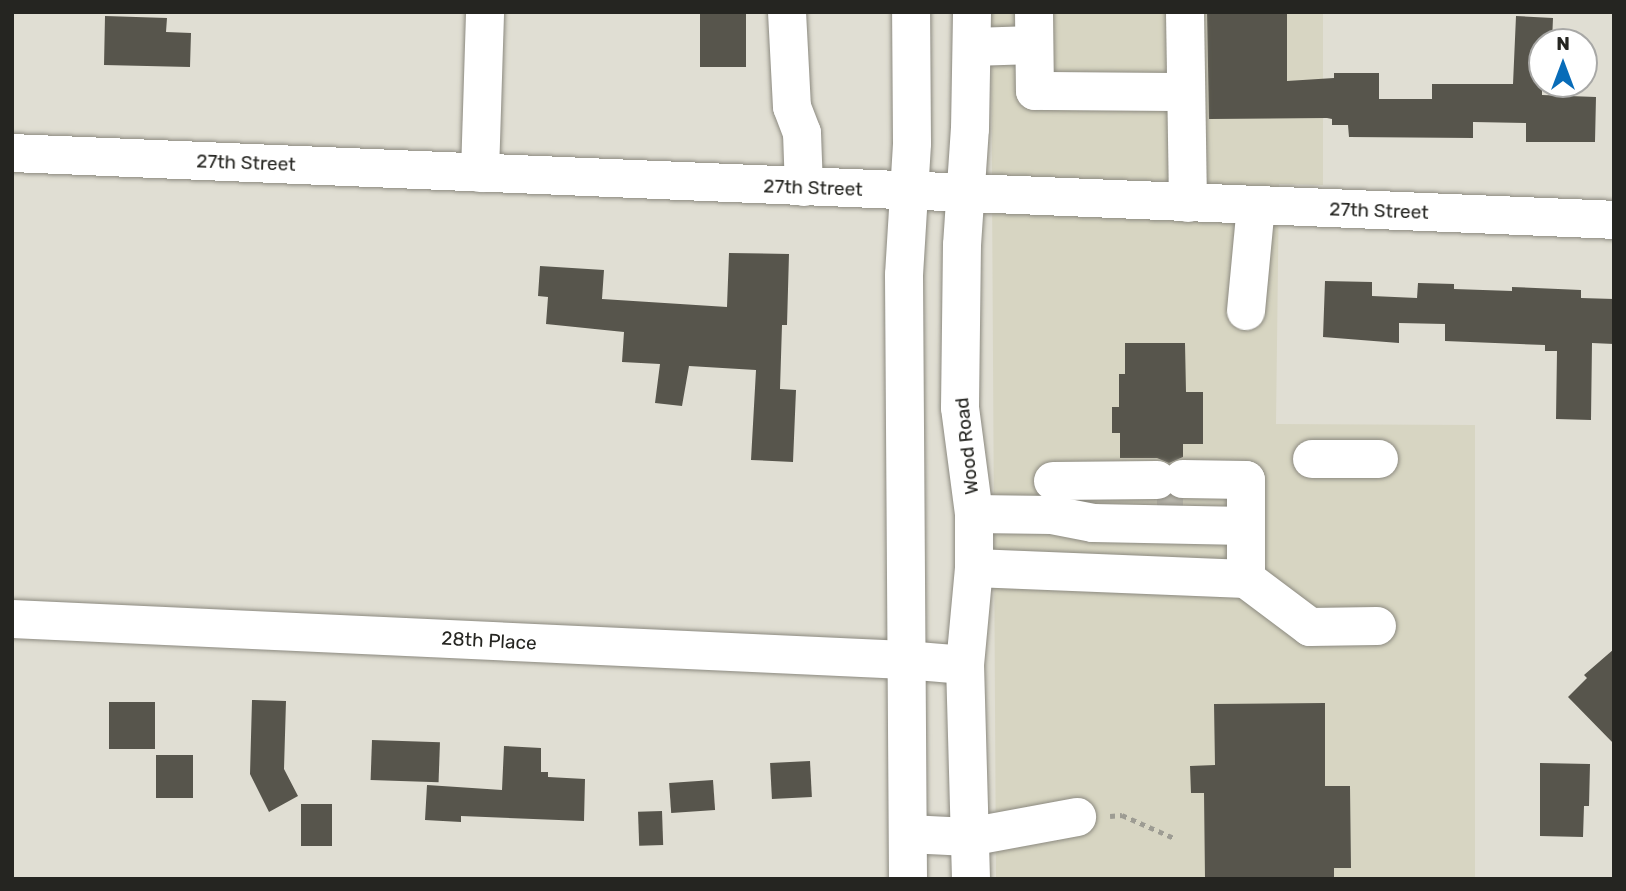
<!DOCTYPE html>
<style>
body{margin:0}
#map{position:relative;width:1626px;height:891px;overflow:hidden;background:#e0ded3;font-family:Rubik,sans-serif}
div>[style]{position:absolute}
.built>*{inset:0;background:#d7d5c2}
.building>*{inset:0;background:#57554c;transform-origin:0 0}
.minor-tunnel>*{height:38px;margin-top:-19px;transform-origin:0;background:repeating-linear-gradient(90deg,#bbb9af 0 38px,transparent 0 57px)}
.path>*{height:4.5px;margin-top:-2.25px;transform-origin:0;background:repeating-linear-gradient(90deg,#9d9c93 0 5px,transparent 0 10px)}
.roads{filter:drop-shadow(0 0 2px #8b897f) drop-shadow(0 0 2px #8b897f)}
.minor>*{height:38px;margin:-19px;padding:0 19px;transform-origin:19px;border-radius:19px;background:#fff}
span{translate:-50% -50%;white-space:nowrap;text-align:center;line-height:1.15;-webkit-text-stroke:7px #fff;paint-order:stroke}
.street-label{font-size:19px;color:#252521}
.frame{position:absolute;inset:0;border:14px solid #252521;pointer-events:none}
.north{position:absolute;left:1528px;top:28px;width:70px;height:70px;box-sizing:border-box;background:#fff;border:2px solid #a8a8a6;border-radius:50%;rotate:0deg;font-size:19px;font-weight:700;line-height:28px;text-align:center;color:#252521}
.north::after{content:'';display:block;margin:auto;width:24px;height:32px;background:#086cb8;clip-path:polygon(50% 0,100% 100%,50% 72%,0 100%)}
</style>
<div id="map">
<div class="built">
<i style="clip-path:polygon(991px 12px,1323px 12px,1323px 185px,1279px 184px,1276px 424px,1475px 425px,1475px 879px,996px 879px)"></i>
</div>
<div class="building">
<i style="left:700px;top:12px;width:46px;height:55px"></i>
<i style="clip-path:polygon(1207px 12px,1287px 12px,1287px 81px,1334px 78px,1334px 73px,1379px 73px,1379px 99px,1432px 99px,1432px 84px,1513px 84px,1516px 16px,1553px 18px,1552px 42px,1542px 42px,1542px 95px,1596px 97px,1595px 142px,1526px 142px,1526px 123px,1473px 122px,1473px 138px,1349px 137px,1348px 125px,1332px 125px,1332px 119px,1327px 118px,1209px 119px)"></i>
<i style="clip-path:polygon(105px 16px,167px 18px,166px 32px,191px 33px,190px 67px,104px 65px)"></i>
<i style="clip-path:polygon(729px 253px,789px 254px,787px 325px,782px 325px,780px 389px,796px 390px,793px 462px,751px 460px,756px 370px,689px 366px,682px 406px,655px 403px,660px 364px,622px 362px,624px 332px,546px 324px,548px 297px,538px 296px,540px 266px,604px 270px,602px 299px,727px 307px)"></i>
<i style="clip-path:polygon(1325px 281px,1372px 282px,1372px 296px,1417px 298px,1418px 283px,1454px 284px,1454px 289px,1512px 291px,1512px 287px,1581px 290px,1581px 298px,1614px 299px,1614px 344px,1592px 343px,1591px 420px,1556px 419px,1557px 351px,1545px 351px,1545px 345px,1445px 341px,1445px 324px,1399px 323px,1399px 343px,1323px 337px)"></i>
<i style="clip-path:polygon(1125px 343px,1185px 343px,1186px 392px,1203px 392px,1203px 444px,1183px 444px,1183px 457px,1169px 463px,1157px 458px,1120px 458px,1120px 433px,1112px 433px,1112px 407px,1119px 407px,1119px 374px,1125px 374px)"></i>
<i style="clip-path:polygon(1614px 649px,1614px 744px,1568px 697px,1587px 678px,1584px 675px)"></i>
<i style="clip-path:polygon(252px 700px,286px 701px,284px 769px,298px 796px,269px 812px,250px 774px)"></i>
<i style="left:109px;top:702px;width:46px;height:47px"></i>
<i style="clip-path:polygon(1325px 703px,1325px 786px,1350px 786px,1351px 868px,1334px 868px,1334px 879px,1205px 879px,1204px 793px,1191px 793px,1190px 766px,1215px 765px,1214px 704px)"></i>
<i style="left:372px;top:740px;width:68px;height:40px;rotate:2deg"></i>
<i style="clip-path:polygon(504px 746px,541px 748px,541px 772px,548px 772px,548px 777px,585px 779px,584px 821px,461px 816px,461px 822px,425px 820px,427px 785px,502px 790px)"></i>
<i style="left:156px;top:755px;width:37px;height:43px"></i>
<i style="left:810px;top:761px;width:36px;height:40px;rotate:87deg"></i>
<i style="clip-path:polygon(1540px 763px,1590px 764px,1589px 806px,1584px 806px,1583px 837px,1540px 836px)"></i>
<i style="left:713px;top:780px;width:30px;height:44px;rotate:86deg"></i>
<i style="left:301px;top:804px;width:31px;height:42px"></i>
<i style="left:662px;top:811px;width:34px;height:24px;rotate:88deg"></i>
</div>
<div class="minor-tunnel">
<i style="left:1157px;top:499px;width:26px"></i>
</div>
<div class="path">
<i style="left:1110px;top:816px;width:12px;rotate:-5deg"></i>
<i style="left:1122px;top:815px;width:57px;rotate:23.9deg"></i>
</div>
<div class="roads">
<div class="minor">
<i style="left:787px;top:12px;width:95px;rotate:87deg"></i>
<i style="left:792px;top:107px;width:28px;rotate:69deg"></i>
<i style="left:802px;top:133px;width:54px;rotate:87.9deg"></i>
<i style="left:1034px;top:12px;width:79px;rotate:89.3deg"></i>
<i style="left:1035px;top:91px;width:151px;rotate:0.4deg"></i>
<i style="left:1185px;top:12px;width:191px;rotate:89.1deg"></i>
<i style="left:972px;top:47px;width:62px;rotate:-1.8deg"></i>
<i style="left:12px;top:153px;width:1603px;rotate:2.39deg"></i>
<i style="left:480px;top:173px;width:161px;rotate:-88.2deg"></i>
<i style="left:1246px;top:311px;width:105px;rotate:-84.6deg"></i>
<i style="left:1312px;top:459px;width:67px"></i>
<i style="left:1183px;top:479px;width:63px;rotate:0.9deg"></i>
<i style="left:1246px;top:480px;width:99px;rotate:90deg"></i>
<i style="left:1246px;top:579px;width:80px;rotate:36.9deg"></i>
<i style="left:1310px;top:627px;width:67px;rotate:-0.9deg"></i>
<i style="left:1053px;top:481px;width:104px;rotate:-0.6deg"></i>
<i style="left:974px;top:514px;width:78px;rotate:0.7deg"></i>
<i style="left:1052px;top:515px;width:42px;rotate:11deg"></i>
<i style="left:1093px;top:523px;width:153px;rotate:1.1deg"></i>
<i style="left:974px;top:568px;width:272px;rotate:2.3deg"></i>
<i style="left:12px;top:619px;width:894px;rotate:2.63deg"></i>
<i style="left:905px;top:660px;width:60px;rotate:4.8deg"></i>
<i style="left:908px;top:834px;width:61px;rotate:2.8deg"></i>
<i style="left:969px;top:837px;width:110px;rotate:-10.5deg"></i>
<i style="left:908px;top:879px;width:604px;rotate:-90.38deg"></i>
<i style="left:904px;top:275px;width:132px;rotate:-86.5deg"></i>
<i style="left:912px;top:143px;width:131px;rotate:-90.4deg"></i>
<i style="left:971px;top:879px;width:214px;rotate:-91.6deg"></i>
<i style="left:965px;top:665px;width:97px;rotate:-84.7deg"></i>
<i style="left:974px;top:568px;width:54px;rotate:-90deg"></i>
<i style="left:974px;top:514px;width:107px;rotate:-97.5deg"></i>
<i style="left:960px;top:408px;width:163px;rotate:-89.3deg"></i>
<i style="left:962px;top:245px;width:116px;rotate:-86.1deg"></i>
<i style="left:970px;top:129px;width:117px;rotate:-89deg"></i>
</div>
</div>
<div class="street-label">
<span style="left:246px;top:163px;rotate:2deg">27th Street</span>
<span style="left:813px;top:188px;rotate:2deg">27th Street</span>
<span style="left:1379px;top:211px;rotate:2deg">27th Street</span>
<span style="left:967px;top:446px;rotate:-96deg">Wood Road</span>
<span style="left:489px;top:641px;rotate:3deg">28th Place</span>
</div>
<div class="frame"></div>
<div class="north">N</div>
</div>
